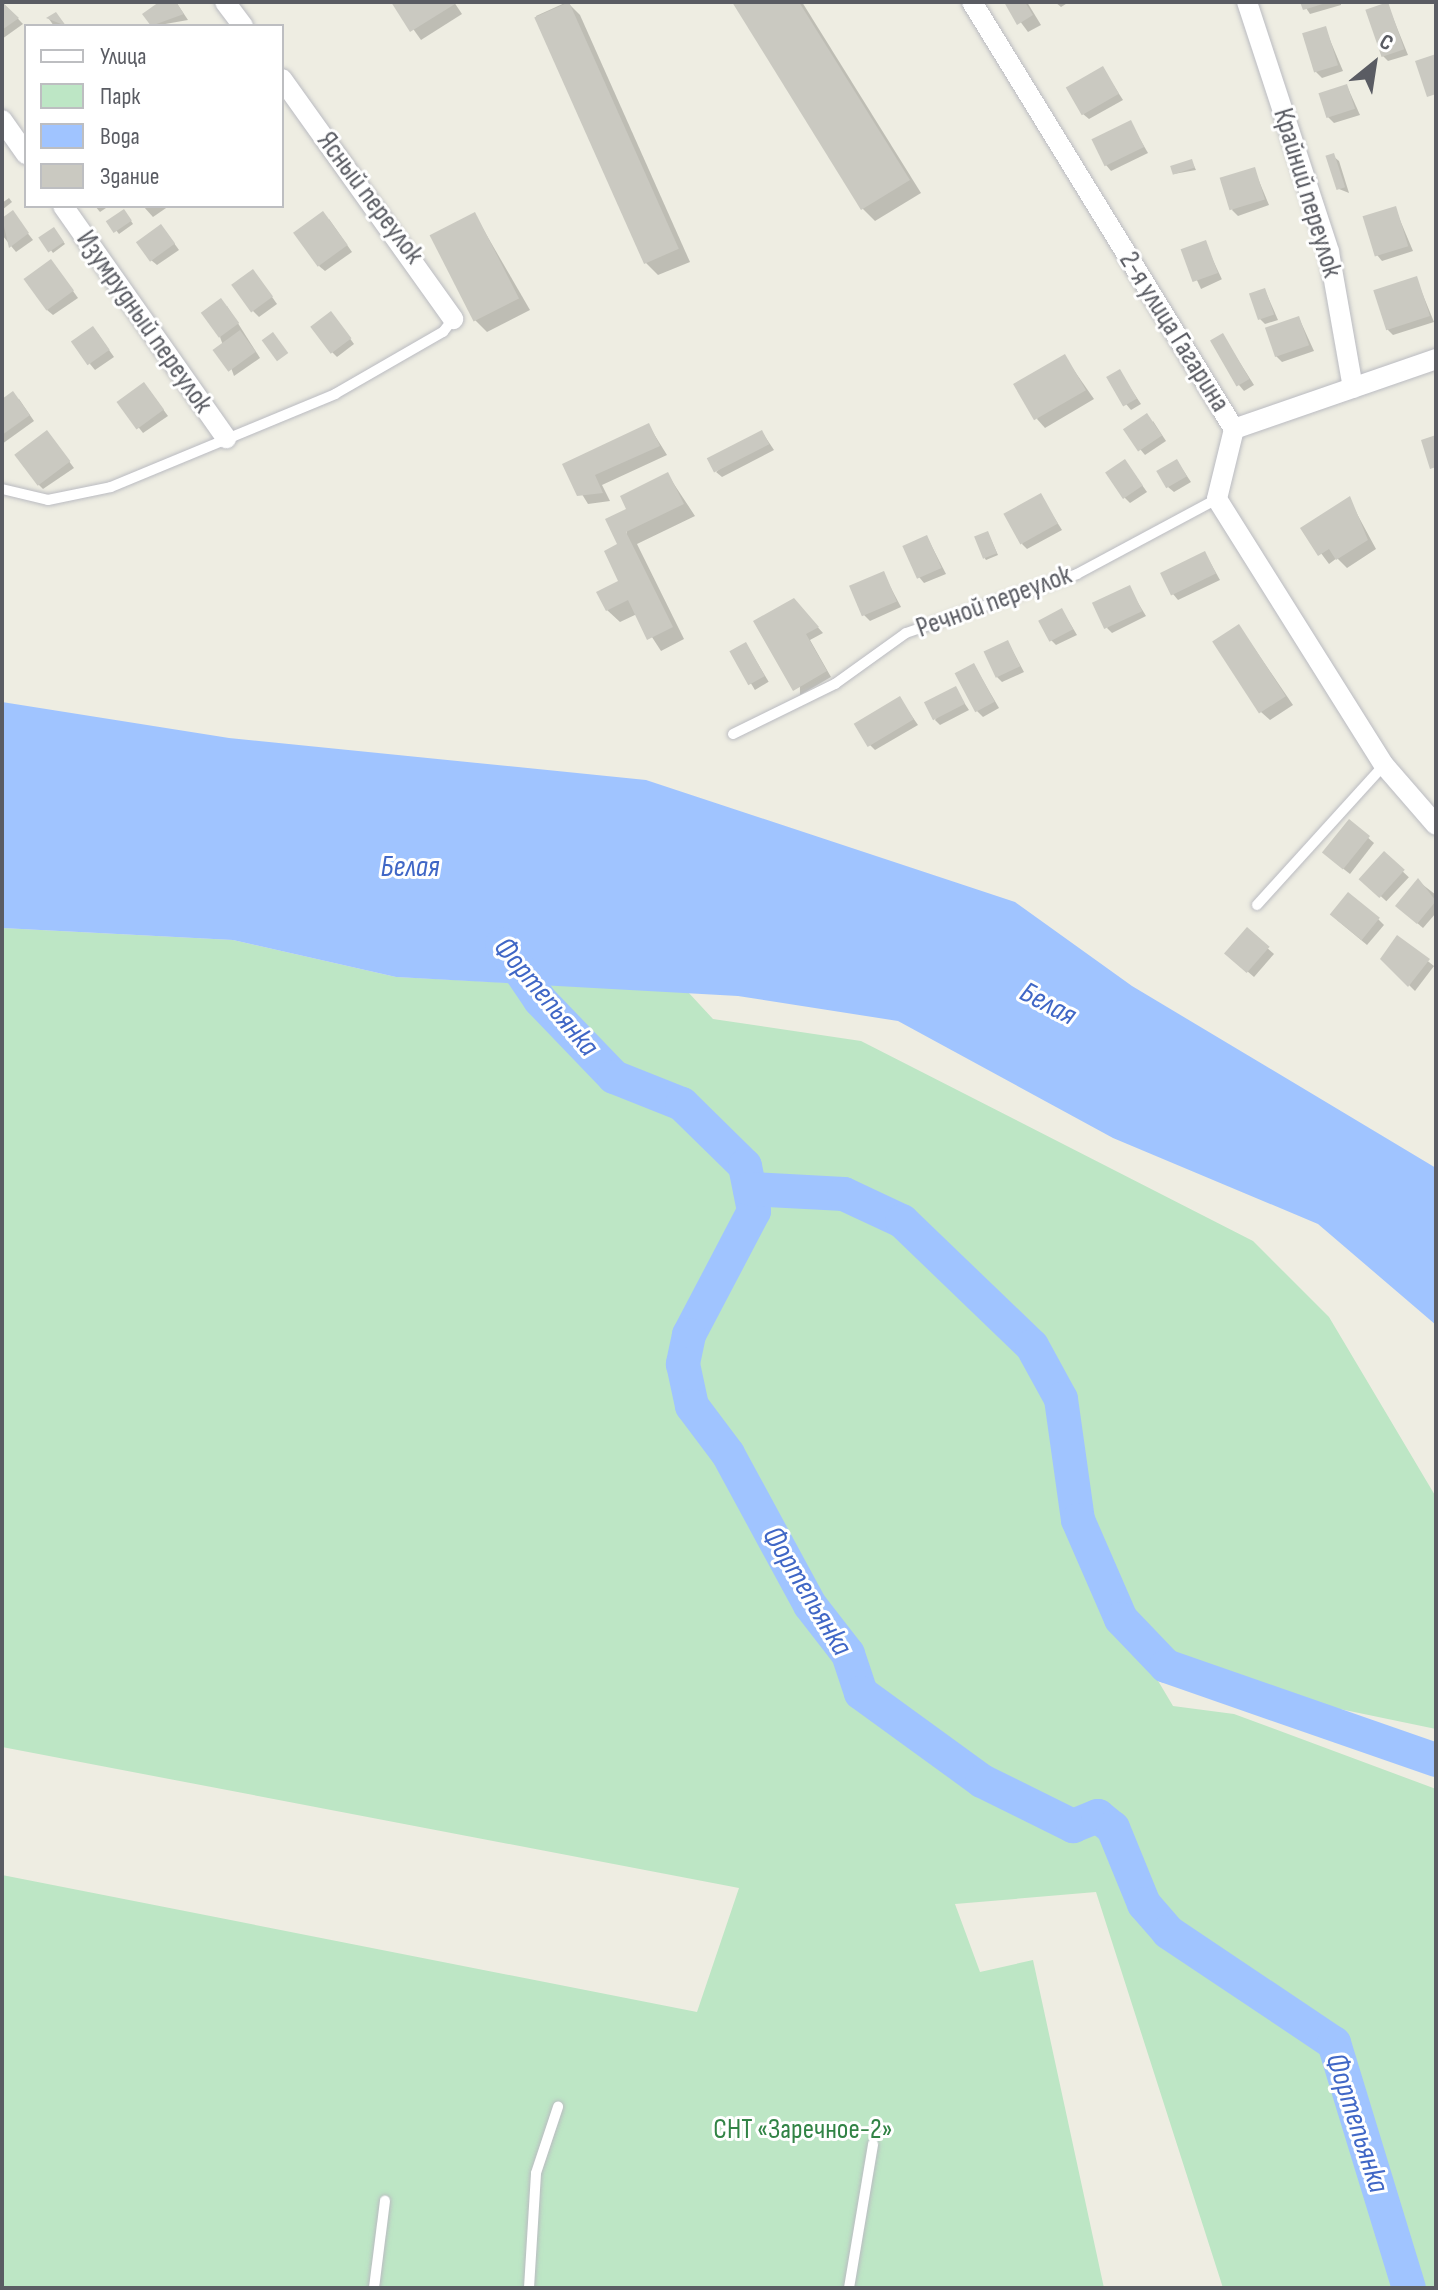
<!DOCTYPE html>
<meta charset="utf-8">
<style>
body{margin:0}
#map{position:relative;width:1438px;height:2290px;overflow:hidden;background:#eeede2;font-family:"Sofia Sans Condensed",sans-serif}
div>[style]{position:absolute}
.green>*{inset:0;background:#bde6c5}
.water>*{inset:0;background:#a0c4ff}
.shadow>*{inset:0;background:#0003;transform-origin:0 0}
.river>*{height:34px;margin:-17px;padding:0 17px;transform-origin:17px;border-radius:17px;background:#a0c4ff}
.building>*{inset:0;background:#cac9c1;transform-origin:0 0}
.roads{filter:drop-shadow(0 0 2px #babbc1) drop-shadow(0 0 2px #babbc1)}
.service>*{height:10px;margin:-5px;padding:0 5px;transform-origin:5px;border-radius:5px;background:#fff}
.minor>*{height:20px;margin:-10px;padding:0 10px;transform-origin:10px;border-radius:10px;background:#fff}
span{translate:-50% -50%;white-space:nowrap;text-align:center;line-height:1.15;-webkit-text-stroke:6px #fff;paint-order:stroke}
.street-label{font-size:28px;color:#5a5c63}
.park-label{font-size:28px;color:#318345}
.water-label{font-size:30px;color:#4067c6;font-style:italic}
.frame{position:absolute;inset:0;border:4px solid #5a5c63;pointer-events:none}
.legend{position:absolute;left:24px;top:24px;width:260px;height:184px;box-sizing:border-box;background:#fff;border:2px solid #bdbec1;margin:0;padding:10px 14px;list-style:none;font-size:24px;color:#5a5c63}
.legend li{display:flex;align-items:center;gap:16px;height:40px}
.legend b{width:40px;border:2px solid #bdbec1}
.north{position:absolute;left:1334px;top:24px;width:80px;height:80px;-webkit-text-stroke:6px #fff;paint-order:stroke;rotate:30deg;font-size:22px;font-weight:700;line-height:32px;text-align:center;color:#5a5c63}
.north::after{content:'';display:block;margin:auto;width:28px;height:36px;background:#5a5c63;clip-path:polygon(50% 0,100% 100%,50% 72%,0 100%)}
</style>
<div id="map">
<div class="green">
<i style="clip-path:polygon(2px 928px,233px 940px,396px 977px,688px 992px,713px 1019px,861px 1041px,1253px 1241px,1329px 1317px,1436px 1497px,1436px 1729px,1306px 1702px,1135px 1642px,1173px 1706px,1234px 1714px,1436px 1789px,1436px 2288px,1223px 2288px,1096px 1892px,955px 1904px,980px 1972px,1033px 1960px,1104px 2288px,2px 2288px,2px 1875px,697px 2012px,739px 1888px,2px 1747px)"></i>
</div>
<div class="water">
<i style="clip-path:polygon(2px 702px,229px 738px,646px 780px,1015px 902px,1132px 986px,1436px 1168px,1436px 1325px,1318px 1224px,1113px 1138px,898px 1021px,738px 996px,396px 977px,233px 940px,2px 928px)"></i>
</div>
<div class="shadow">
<i style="clip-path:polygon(2px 2px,23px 24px,2px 39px)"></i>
<i style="clip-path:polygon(163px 2px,176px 2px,188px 20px,154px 26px,145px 14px)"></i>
<i style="clip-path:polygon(394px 2px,454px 2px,462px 14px,421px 40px)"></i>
<i style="clip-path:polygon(567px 2px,580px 15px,690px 262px,658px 275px,646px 263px,536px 16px)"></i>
<i style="clip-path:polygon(734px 2px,802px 2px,921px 193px,875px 221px,863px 209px)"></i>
<i style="clip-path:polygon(1006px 2px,1027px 2px,1041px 25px,1028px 32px)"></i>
<i style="clip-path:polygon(1055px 2px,1069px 2px,1061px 7px)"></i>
<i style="clip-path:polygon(1302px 2px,1341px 2px,1341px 5px,1310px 14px)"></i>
<i style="clip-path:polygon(1387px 3px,1408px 55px,1388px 61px,1382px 55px)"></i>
<i style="clip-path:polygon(49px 19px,61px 20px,66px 26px,54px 26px)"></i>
<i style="clip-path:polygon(1325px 28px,1343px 71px,1322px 78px,1316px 72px)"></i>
<i style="clip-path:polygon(1103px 69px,1123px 100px,1089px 119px,1083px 114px)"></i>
<i style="clip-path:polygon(1347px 86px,1360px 115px,1334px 123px,1328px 117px)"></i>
<i style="clip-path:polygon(1130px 122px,1148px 153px,1111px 171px,1106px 165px)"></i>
<i style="clip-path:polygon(1333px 156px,1339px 161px,1349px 193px,1339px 189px)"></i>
<i style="clip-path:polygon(1192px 162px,1196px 170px,1174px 174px)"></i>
<i style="clip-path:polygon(1254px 169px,1269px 205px,1238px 216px,1232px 210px)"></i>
<i style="clip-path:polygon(9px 198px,12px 202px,2px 210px,2px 203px)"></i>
<i style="clip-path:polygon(95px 206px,109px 206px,100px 212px)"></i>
<i style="clip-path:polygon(143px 206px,169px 206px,153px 217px)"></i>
<i style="clip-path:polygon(1395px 208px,1413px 251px,1382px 261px,1377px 255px)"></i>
<i style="clip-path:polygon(12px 213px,33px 240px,16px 252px,2px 235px,2px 220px)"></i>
<i style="clip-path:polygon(126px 213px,133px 224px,119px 234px,109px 221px)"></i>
<i style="clip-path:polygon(475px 215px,530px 310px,487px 332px,475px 320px)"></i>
<i style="clip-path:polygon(329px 219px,352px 252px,325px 271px,319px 266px)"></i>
<i style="clip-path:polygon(56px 232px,65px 244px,53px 253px,42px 238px)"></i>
<i style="clip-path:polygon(166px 232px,179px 250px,157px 265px,151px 260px)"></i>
<i style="left:1205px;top:243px;width:40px;height:23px;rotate:65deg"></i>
<i style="clip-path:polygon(56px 267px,78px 298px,53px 315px,47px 310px)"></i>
<i style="clip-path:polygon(258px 277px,277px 304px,259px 317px,253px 311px)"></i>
<i style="clip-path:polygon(1416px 278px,1434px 322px,1393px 335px,1387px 329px)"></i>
<i style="clip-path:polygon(1265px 290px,1278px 320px,1265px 324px,1259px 318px)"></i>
<i style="clip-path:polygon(227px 306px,260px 358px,234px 376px,220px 337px)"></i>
<i style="clip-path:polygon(1299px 318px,1314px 351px,1282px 362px,1276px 356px)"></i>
<i style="clip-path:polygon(336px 319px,354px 344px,337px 357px,331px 351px)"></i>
<i style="clip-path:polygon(98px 334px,114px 357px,95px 370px,90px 364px)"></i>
<i style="clip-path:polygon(1223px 336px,1254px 385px,1244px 391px,1239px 385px)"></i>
<i style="clip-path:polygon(1064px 356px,1094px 399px,1045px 428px,1037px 419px)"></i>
<i style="clip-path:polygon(1119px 371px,1141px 404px,1131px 410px,1126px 404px)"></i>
<i style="clip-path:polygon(149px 390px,168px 416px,143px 433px,119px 402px)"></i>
<i style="clip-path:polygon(19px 399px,34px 421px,2px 444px,2px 402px)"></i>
<i style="clip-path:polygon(1153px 421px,1166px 441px,1145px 455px,1140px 449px)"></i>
<i style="clip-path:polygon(649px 426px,667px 455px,602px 485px,610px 501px,588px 504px,564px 465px)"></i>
<i style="clip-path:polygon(762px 432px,774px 450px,722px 477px,716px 472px)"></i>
<i style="clip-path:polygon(52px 438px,74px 468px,43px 489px,38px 484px)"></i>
<i style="clip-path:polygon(1125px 461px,1147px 492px,1130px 503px,1125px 498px)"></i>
<i style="clip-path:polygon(1177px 461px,1191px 482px,1174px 492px,1168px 487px)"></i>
<i style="clip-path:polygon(668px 475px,695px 516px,637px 544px,684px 639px,661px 651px,637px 614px,620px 622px,607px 610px,621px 582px,629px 510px)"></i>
<i style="clip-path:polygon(1040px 495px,1062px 530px,1027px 549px,1022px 544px)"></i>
<i style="clip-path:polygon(1349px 499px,1376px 549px,1347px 568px,1337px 558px,1329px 564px,1303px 529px)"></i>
<i style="clip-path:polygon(988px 533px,998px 555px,986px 560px,984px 557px)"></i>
<i style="clip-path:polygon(927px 537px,946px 574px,924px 583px,919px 577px)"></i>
<i style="clip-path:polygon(1205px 553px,1220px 580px,1178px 600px,1173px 594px)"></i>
<i style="clip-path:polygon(883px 573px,901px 607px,870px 621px,864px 615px)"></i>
<i style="clip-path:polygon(1129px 588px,1146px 616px,1112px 633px,1107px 628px)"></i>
<i style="clip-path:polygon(799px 606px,823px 633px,810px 640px,831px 677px,800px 695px)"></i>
<i style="clip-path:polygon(1062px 610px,1077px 635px,1056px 645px,1051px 640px)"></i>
<i style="clip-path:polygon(1239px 626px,1293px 705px,1270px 720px,1261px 712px)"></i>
<i style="clip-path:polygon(1008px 642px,1024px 672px,1002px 682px,996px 676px)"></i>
<i style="left:746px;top:644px;width:44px;height:16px;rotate:59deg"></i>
<i style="clip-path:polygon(974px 665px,999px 708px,983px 717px,977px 711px)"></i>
<i style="clip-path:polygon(955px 689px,969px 710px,940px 725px,935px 720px)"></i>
<i style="clip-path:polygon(900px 699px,918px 725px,875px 750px,870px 745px)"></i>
<i style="clip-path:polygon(1350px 822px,1374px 843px,1350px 874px,1331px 859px)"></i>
<i style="left:1384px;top:854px;width:34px;height:33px;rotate:43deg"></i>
<i style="clip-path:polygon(1418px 881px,1436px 895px,1436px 913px,1423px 928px,1403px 911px)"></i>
<i style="clip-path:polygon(1378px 919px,1384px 925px,1367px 945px,1337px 920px)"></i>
<i style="clip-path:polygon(1247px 930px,1274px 954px,1254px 977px,1232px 958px)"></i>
<i style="clip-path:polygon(1398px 938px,1434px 966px,1415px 991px,1383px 959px)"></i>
</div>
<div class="river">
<i style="left:502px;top:944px;width:68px;rotate:55.8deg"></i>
<i style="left:540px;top:1000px;width:107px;rotate:46.1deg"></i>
<i style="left:614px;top:1077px;width:73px;rotate:21.7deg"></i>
<i style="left:682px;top:1104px;width:88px;rotate:44.5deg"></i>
<i style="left:745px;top:1166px;width:46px;rotate:78.7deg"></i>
<i style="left:754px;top:1211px;width:140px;rotate:117.7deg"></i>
<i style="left:689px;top:1335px;width:30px;rotate:102deg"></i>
<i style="left:683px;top:1364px;width:43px;rotate:77.9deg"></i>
<i style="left:692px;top:1406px;width:60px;rotate:53.1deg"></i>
<i style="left:728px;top:1454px;width:172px;rotate:61.5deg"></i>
<i style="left:810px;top:1605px;width:62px;rotate:52.2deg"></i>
<i style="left:848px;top:1654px;width:41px;rotate:71.6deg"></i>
<i style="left:861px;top:1693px;width:150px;rotate:36deg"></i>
<i style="left:982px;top:1781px;width:102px;rotate:26.3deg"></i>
<i style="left:1073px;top:1826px;width:27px;rotate:-22deg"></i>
<i style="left:1098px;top:1816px;width:19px;rotate:39deg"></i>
<i style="left:1113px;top:1828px;width:82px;rotate:67.8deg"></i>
<i style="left:1144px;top:1904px;width:37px;rotate:49deg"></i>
<i style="left:1168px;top:1932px;width:200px;rotate:33.8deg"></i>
<i style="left:1334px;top:2043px;width:256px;rotate:73deg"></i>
<i style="left:750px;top:1189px;width:94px;rotate:3deg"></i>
<i style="left:844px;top:1194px;width:64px;rotate:25deg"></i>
<i style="left:902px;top:1221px;width:180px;rotate:43.9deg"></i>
<i style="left:1032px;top:1346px;width:60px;rotate:61.3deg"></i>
<i style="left:1061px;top:1399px;width:122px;rotate:82deg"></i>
<i style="left:1078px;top:1520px;width:108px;rotate:66.5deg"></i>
<i style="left:1121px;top:1619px;width:65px;rotate:46.2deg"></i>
<i style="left:1166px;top:1666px;width:286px;rotate:19.2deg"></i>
</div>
<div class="building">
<i style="clip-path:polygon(2px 2px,19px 18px,2px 30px)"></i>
<i style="clip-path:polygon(159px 2px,176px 2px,184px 14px,151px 26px,142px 14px)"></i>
<i style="clip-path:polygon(391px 2px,453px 2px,455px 4px,410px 32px)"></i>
<i style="left:569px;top:2px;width:270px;height:38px;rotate:66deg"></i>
<i style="clip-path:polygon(732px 2px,799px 2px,910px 180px,861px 210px)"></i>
<i style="clip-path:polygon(1004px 2px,1025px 2px,1033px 15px,1017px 25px)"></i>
<i style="clip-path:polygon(1300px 2px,1326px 2px,1326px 3px,1303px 10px)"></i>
<i style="left:1388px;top:2px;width:50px;height:24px;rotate:71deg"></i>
<i style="clip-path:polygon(56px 12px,66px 26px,46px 18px)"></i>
<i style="left:1326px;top:26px;width:41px;height:25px;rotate:73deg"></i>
<i style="clip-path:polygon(1436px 54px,1436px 94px,1427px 97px,1415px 61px)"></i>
<i style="left:1103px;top:66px;width:32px;height:43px;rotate:60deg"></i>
<i style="left:1347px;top:84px;width:26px;height:30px;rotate:72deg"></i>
<i style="left:1131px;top:120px;width:30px;height:44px;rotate:64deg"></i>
<i style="left:1334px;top:153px;width:36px;height:9px;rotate:72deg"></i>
<i style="left:1192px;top:159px;width:9px;height:23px;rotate:72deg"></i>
<i style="left:1255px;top:167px;width:34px;height:37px;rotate:73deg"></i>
<i style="left:1396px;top:206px;width:42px;height:35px;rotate:73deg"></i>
<i style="left:124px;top:209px;width:14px;height:22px;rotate:56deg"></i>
<i style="clip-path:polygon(13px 210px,29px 233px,9px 248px,2px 218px)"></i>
<i style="left:323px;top:211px;width:42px;height:37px;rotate:54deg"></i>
<i style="left:475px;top:212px;width:97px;height:51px;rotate:63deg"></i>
<i style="left:161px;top:224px;width:24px;height:31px;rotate:54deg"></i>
<i style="left:54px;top:227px;width:18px;height:19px;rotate:56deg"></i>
<i style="left:1206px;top:240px;width:35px;height:27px;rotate:70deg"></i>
<i style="left:51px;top:259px;width:39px;height:34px;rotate:54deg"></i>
<i style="left:253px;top:269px;width:34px;height:27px;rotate:54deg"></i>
<i style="left:1417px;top:276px;width:42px;height:46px;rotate:72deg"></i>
<i style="left:1265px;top:288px;width:28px;height:17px;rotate:71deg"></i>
<i style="left:221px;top:298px;width:31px;height:25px;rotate:54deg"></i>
<i style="left:331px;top:311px;width:34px;height:26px;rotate:53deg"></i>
<i style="left:1299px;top:316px;width:31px;height:36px;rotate:71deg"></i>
<i style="left:93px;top:326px;width:29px;height:27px;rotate:55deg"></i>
<i style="left:240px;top:330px;width:27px;height:34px;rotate:54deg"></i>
<i style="left:273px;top:332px;width:26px;height:14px;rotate:54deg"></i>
<i style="left:1223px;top:333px;width:53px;height:15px;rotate:60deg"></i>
<i style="left:1065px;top:354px;width:42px;height:60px;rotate:60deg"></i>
<i style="left:1120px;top:369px;width:34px;height:16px;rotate:60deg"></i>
<i style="left:144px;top:382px;width:34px;height:34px;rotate:54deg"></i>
<i style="clip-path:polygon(13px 391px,30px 415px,2px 435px,2px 399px)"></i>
<i style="left:1147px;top:413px;width:27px;height:29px;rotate:56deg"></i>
<i style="clip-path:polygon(649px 423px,660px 446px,595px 475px,603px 493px,577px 496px,562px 464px)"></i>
<i style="left:47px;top:430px;width:39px;height:41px;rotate:53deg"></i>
<i style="left:762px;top:430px;width:16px;height:62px;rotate:63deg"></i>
<i style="clip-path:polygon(1436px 435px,1436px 467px,1430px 469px,1421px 440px)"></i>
<i style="left:1125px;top:459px;width:32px;height:24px;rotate:56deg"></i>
<i style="left:1177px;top:459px;width:20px;height:24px;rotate:60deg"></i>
<i style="clip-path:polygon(668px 472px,684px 504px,626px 532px,673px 627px,647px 640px,628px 600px,606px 611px,596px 592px,618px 581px,604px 551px,617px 544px,605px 519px,626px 509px,620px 496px)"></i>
<i style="left:1041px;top:493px;width:35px;height:43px;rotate:61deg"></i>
<i style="clip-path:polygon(1350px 496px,1368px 540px,1336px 560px,1329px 549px,1318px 556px,1300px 528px)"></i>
<i style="left:988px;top:531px;width:24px;height:15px;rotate:68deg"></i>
<i style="left:927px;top:535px;width:36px;height:27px;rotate:66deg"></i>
<i style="left:1205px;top:551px;width:25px;height:50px;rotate:64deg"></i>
<i style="left:884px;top:571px;width:33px;height:38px;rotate:67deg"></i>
<i style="left:1130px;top:585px;width:29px;height:42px;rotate:65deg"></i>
<i style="clip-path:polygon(794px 598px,819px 627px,806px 634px,827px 671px,793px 691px,753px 621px)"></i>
<i style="left:1062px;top:608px;width:24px;height:27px;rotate:62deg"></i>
<i style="left:1239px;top:624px;width:86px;height:32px;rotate:57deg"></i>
<i style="left:1008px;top:640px;width:29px;height:27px;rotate:65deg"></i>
<i style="left:746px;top:642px;width:39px;height:19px;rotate:61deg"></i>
<i style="left:974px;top:663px;width:44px;height:22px;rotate:62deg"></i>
<i style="left:956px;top:686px;width:20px;height:36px;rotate:63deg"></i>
<i style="left:900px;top:696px;width:27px;height:54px;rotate:59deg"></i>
<i style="left:1349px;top:819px;width:27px;height:43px;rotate:39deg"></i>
<i style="left:1384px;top:851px;width:28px;height:38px;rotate:42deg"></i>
<i style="clip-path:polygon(1418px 878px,1436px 901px,1417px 924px,1395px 906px)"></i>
<i style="left:1348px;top:892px;width:41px;height:29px;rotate:39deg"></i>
<i style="left:1247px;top:927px;width:30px;height:35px;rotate:41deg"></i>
<i style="clip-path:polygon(1397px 935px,1430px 959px,1408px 987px,1380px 959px)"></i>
</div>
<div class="roads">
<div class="service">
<i style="left:2px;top:489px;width:47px;rotate:13.4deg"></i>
<i style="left:48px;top:500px;width:64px;rotate:-11.7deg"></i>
<i style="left:111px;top:487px;width:243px;rotate:-22.5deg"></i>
<i style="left:335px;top:394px;width:125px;rotate:-29.9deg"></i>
<i style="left:443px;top:332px;width:16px;rotate:-52deg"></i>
<i style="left:733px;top:734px;width:114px;rotate:-26.1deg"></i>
<i style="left:835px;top:684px;width:87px;rotate:-35.7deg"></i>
<i style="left:906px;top:633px;width:181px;rotate:-19deg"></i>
<i style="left:1077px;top:574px;width:159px;rotate:-28.2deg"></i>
<i style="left:1257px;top:905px;width:189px;rotate:-47.8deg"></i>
<i style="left:374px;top:2288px;width:88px;rotate:-82.8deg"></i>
<i style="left:529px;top:2288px;width:115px;rotate:-86.5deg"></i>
<i style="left:536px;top:2173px;width:70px;rotate:-71.6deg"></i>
<i style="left:849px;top:2288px;width:146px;rotate:-80.5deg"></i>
</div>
<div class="minor">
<i style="left:225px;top:2px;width:30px;rotate:53deg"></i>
<i style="left:972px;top:2px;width:501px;rotate:58.47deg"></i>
<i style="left:1234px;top:429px;width:72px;rotate:103.7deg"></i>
<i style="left:1217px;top:499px;width:314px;rotate:57.9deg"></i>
<i style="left:1384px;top:765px;width:79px;rotate:49.1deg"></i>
<i style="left:1247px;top:2px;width:263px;rotate:71.8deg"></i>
<i style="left:1329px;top:252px;width:138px;rotate:80deg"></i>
<i style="left:282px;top:79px;width:295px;rotate:54.5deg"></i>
<i style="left:2px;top:120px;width:42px;rotate:54.8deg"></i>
<i style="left:63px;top:206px;width:284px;rotate:54.9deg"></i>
<i style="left:1234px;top:429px;width:214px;rotate:-19.1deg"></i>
</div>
</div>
<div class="street-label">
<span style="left:1307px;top:193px;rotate:73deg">Крайний переулок</span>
<span style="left:370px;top:198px;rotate:53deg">Ясный переулок</span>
<span style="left:144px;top:322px;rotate:55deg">Изумрудный переулок</span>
<span style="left:1174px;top:332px;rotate:58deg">2-я улица Гагарина</span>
<span style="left:994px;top:602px;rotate:-20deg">Речной переулок</span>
</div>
<div class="park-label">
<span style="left:803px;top:2130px">СНТ «Заречное-2»</span>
</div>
<div class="water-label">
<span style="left:410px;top:867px">Белая</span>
<span style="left:546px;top:997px;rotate:50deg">Фортепьянка</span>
<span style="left:1048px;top:1004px;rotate:28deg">Белая</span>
<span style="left:807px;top:1591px;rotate:59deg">Фортепьянка</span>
<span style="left:1357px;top:2123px;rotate:72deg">Фортепьянка</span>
</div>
<div class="frame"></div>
<ul class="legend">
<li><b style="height:10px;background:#fff"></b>Улица</li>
<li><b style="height:22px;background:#bde6c5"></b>Парк</li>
<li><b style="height:22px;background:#a0c4ff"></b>Вода</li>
<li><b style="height:22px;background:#cac9c1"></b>Здание</li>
</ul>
<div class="north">С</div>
</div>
